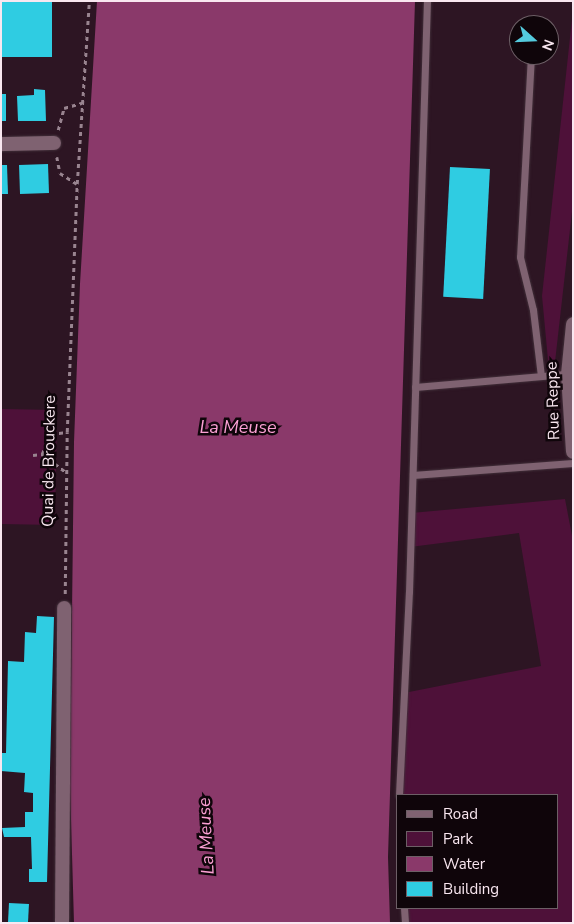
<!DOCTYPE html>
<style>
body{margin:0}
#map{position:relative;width:574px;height:924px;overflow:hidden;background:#2d1523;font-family:"Nunito Sans",sans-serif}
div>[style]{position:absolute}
.green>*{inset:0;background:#4e1139;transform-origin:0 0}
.water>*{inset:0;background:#8a396a}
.building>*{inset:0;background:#2fcce2;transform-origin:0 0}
.path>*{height:2.5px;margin-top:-1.25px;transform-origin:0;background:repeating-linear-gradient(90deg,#998490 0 4px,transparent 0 8px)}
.roads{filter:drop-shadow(0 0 1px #42303a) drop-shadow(0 0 1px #42303a)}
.service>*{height:7px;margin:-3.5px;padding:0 3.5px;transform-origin:3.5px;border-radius:3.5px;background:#7f6271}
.minor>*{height:14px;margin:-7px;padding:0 7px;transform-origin:7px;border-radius:7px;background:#7f6271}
.secondary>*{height:15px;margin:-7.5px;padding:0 7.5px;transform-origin:7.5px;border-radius:7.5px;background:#7f6271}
span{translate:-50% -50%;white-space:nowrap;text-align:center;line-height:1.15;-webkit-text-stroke:5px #0f050a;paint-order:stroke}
.street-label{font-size:16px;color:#f9e7f0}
.water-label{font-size:18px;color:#fba0d4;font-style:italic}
.frame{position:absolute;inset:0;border:2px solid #f9e7f0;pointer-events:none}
.legend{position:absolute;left:396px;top:794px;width:162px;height:115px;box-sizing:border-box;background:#0f050a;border:1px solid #6d5f66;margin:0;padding:6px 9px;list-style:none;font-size:15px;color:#f9e7f0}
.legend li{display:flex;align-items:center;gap:10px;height:25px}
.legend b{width:25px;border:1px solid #6d5f66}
.north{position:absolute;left:509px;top:15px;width:50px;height:50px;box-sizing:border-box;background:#0f050a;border:1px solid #6d5f66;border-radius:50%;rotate:110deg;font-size:14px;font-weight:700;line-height:20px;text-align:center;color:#f9e7f0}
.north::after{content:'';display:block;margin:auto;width:18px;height:22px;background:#54cadd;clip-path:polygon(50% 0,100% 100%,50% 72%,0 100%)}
</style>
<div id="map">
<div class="green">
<i style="clip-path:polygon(573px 10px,573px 203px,555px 362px,548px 360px,542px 296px)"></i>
<i style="left:1px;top:409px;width:56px;height:115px;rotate:1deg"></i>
<i style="clip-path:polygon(565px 499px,573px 541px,573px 923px,405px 923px,404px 908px,558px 908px,558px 795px,399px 795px,404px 693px,541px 666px,519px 533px,410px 547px,411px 513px)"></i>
</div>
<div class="water">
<i style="clip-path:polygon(97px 1px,415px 1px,388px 857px,390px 923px,74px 923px,70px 785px,74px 442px,80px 284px)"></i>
</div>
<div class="building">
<i style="left:1px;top:1px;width:51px;height:56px"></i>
<i style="clip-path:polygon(34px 89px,45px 90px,46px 121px,18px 121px,17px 96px,34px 95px)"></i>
<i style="left:1px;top:94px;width:5px;height:27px"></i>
<i style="left:48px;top:164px;width:29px;height:29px;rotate:88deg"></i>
<i style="clip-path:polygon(1px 165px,7px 165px,8px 194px,1px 194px)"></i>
<i style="left:450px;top:167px;width:40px;height:130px;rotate:3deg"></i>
<i style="clip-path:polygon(37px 616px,54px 617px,47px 882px,29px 882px,29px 869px,32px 869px,31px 837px,4px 837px,2px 828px,25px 827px,25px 812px,33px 812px,33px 793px,24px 792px,25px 773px,1px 771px,1px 753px,6px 753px,8px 661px,24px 662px,25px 632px,36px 633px)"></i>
<i style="left:9px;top:903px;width:20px;height:20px;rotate:3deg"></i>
</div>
<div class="path">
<i style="left:58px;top:130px;width:23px;rotate:-75deg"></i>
<i style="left:64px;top:108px;width:19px;rotate:-16deg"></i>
<i style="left:57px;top:157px;width:16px;rotate:79deg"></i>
<i style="left:60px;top:173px;width:20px;rotate:33deg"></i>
<i style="left:42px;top:454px;width:30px;rotate:37deg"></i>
<i style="left:33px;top:455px;width:9px;rotate:-6deg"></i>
<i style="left:42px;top:454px;width:22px;rotate:-66deg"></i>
<i style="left:51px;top:434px;width:16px;rotate:-7deg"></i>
<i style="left:65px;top:594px;width:162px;rotate:-89.3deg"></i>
<i style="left:67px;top:432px;width:248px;rotate:-87.7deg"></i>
<i style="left:77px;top:184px;width:183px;rotate:-86.2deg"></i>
</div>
<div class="roads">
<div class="service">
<i style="left:531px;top:55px;width:202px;rotate:93.1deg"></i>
<i style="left:520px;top:257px;width:55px;rotate:76.2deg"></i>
<i style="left:533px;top:310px;width:66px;rotate:83.1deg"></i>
<i style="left:415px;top:387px;width:154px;rotate:-4.9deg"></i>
<i style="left:413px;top:475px;width:160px;rotate:-4.3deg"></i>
<i style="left:399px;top:795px;width:203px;rotate:-87.2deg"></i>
<i style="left:409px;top:592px;width:591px;rotate:-88.26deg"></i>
<i style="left:404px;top:908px;width:15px;rotate:86deg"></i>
</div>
<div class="minor">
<i style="left:1px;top:144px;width:53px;rotate:-1.1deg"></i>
<i style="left:62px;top:923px;width:315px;rotate:-89.6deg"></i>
</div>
<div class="secondary">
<i style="left:573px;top:324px;width:50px;rotate:95.7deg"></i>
<i style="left:568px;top:374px;width:77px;rotate:86.3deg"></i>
</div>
</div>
<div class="street-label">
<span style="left:553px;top:401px;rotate:-92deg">Rue Reppe</span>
<span style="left:49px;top:461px;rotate:-89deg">Quai de Brouckere</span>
</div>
<div class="water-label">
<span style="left:238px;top:427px">La Meuse</span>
<span style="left:206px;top:836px;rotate:-93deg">La Meuse</span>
</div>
<div class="frame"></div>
<ul class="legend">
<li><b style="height:6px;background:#7f6271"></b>Road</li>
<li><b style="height:14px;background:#4e1139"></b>Park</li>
<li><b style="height:14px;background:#8a396a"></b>Water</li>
<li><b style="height:14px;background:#2fcce2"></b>Building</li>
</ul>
<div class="north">N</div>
</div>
